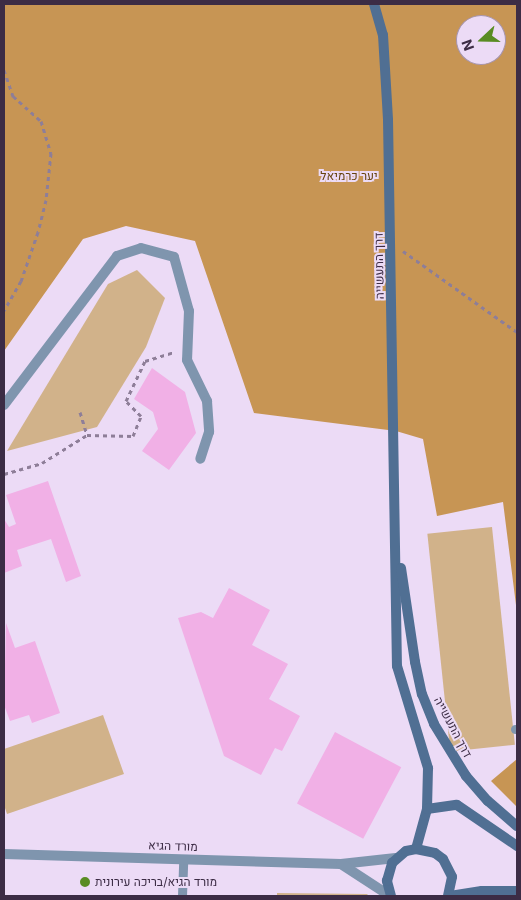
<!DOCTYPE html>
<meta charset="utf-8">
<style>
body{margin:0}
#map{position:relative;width:521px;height:900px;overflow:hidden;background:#ecdbf6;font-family:Inter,Heebo,sans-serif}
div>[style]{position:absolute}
.green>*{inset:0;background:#d1b28a;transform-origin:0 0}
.forest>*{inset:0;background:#c79554}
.building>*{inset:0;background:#f1b0e6;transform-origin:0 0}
.path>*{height:3px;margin-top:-1.5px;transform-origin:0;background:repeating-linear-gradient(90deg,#8e7e98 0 4px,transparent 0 8px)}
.lane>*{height:9px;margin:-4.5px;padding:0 4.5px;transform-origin:4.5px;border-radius:4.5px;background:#7f95ae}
.street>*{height:10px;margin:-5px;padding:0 5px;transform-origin:5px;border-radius:5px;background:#7f95ae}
.secondary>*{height:10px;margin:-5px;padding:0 5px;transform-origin:5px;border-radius:5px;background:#506f93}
.dots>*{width:14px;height:14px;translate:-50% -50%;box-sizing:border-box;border:2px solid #ecdbf6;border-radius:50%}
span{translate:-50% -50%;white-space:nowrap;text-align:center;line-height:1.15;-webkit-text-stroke:4px #ecdbf6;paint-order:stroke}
.park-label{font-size:12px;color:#65430f}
.street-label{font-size:12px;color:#3c2c45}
.poi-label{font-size:12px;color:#3c2c45}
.left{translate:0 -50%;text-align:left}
.frame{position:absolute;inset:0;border:5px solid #3c2c45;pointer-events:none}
.north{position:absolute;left:456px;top:15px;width:50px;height:50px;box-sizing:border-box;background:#ecdbf6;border:1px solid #a695af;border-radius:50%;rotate:249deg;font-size:14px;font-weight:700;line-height:20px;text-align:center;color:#3c2c45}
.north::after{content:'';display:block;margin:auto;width:18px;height:22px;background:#598c23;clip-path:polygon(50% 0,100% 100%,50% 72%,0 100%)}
</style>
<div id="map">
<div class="green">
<i style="clip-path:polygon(137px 270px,165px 298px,146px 347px,97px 427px,7px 451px,108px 284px)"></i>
<i style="left:492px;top:527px;width:219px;height:65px;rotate:84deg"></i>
<i style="clip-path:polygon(103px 715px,124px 774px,7px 814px,4px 805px,4px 749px)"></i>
<i style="clip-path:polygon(277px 893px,367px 894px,369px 896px,277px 896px)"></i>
</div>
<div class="forest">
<i style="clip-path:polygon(evenodd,4px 4px,517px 4px,517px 613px,503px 502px,437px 516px,423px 439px,396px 431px,254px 413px,195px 241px,126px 226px,83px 239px,4px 351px,4px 4px,466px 25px,496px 25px,496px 55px,466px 55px,466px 25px)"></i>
<i style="clip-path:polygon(517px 759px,517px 807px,491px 781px)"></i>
</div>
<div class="building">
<i style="clip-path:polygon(152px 368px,185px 392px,196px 433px,169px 470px,142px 451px,158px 429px,153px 412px,134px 399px)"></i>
<i style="clip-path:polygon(48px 481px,81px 576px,66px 582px,51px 539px,17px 550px,22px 566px,4px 573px,4px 519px,9px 527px,16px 524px,6px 495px)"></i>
<i style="clip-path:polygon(229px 588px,270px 610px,252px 645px,288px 664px,269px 699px,300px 716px,282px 751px,275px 748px,261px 775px,224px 756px,178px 618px,201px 612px,213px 618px)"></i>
<i style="clip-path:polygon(6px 623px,15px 648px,35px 641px,60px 713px,32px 723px,29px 715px,10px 721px,4px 705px)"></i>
<i style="left:335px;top:732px;width:75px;height:81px;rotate:28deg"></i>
</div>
<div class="path">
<i style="left:4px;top:70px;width:28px;rotate:71deg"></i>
<i style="left:13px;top:96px;width:38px;rotate:42deg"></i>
<i style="left:41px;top:121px;width:34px;rotate:73deg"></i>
<i style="left:51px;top:153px;width:47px;rotate:96.1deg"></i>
<i style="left:46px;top:200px;width:33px;rotate:104deg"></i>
<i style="left:38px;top:232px;width:52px;rotate:109.1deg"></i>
<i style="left:21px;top:281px;width:34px;rotate:120deg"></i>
<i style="left:403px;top:251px;width:140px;rotate:35.4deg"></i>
<i style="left:80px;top:412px;width:24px;rotate:73deg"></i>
<i style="left:4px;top:474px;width:40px;rotate:-16deg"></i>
<i style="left:42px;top:463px;width:53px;rotate:-31.9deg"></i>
<i style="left:87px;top:435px;width:46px;rotate:1.2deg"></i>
<i style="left:133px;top:436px;width:22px;rotate:-68deg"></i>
<i style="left:141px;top:416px;width:21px;rotate:-135deg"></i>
<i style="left:126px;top:401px;width:44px;rotate:-64.6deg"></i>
<i style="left:145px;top:361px;width:31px;rotate:-17deg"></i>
</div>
<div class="lane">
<i style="left:515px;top:729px;width:2px"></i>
<i style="left:182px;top:896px;width:37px;rotate:-88deg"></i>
</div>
<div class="street">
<i style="left:4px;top:405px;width:187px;rotate:-52.8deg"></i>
<i style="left:117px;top:256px;width:25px;rotate:-18deg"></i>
<i style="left:141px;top:248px;width:34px;rotate:15deg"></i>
<i style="left:174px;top:257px;width:56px;rotate:74.5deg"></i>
<i style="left:189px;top:311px;width:49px;rotate:92.3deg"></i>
<i style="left:187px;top:360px;width:46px;rotate:64deg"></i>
<i style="left:207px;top:401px;width:31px;rotate:86deg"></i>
<i style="left:209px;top:432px;width:28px;rotate:108deg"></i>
<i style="left:4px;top:854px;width:337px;rotate:1.7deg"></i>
<i style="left:341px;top:864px;width:55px;rotate:-6.2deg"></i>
<i style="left:341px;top:864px;width:59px;rotate:33.1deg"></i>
</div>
<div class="secondary">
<i style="left:374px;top:4px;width:32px;rotate:74deg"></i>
<i style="left:383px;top:35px;width:85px;rotate:86.6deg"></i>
<i style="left:388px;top:120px;width:546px;rotate:89.06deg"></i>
<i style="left:397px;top:666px;width:107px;rotate:73.1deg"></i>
<i style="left:428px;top:768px;width:41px;rotate:91.4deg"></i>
<i style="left:427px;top:809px;width:41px;rotate:105.4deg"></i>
<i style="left:401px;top:568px;width:95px;rotate:81.5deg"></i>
<i style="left:415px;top:662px;width:33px;rotate:78deg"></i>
<i style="left:422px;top:694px;width:32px;rotate:68deg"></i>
<i style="left:434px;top:724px;width:61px;rotate:58.4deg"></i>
<i style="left:466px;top:776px;width:33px;rotate:49deg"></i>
<i style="left:488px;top:801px;width:38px;rotate:41deg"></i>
<i style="left:427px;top:809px;width:30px;rotate:-8deg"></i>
<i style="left:457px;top:805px;width:73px;rotate:34.3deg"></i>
<i style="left:391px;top:896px;width:16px;rotate:-105deg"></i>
<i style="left:387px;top:881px;width:19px;rotate:-74deg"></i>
<i style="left:392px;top:863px;width:18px;rotate:-41deg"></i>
<i style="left:406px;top:851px;width:10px;rotate:-11deg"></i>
<i style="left:416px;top:849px;width:19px;rotate:12deg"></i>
<i style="left:435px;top:853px;width:10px;rotate:37deg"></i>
<i style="left:443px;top:859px;width:20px;rotate:63deg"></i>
<i style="left:452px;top:877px;width:19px;rotate:102deg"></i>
<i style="left:450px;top:896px;width:32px;rotate:-9deg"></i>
<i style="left:482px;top:891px;width:35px"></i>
</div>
<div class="dots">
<i style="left:85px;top:882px;background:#598c23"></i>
</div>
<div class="park-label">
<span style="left:349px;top:176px">יער כרמיאל</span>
</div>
<div class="street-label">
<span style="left:379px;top:266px;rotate:-91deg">דרך התעשייה</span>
<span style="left:453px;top:727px;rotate:62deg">דרך התעשייה</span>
<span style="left:173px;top:846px;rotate:2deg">מורד הגיא</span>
</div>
<div class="poi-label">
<span class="left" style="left:95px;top:882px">מורד הגיא/בריכה עירונית</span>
</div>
<div class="frame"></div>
<div class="north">N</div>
</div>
